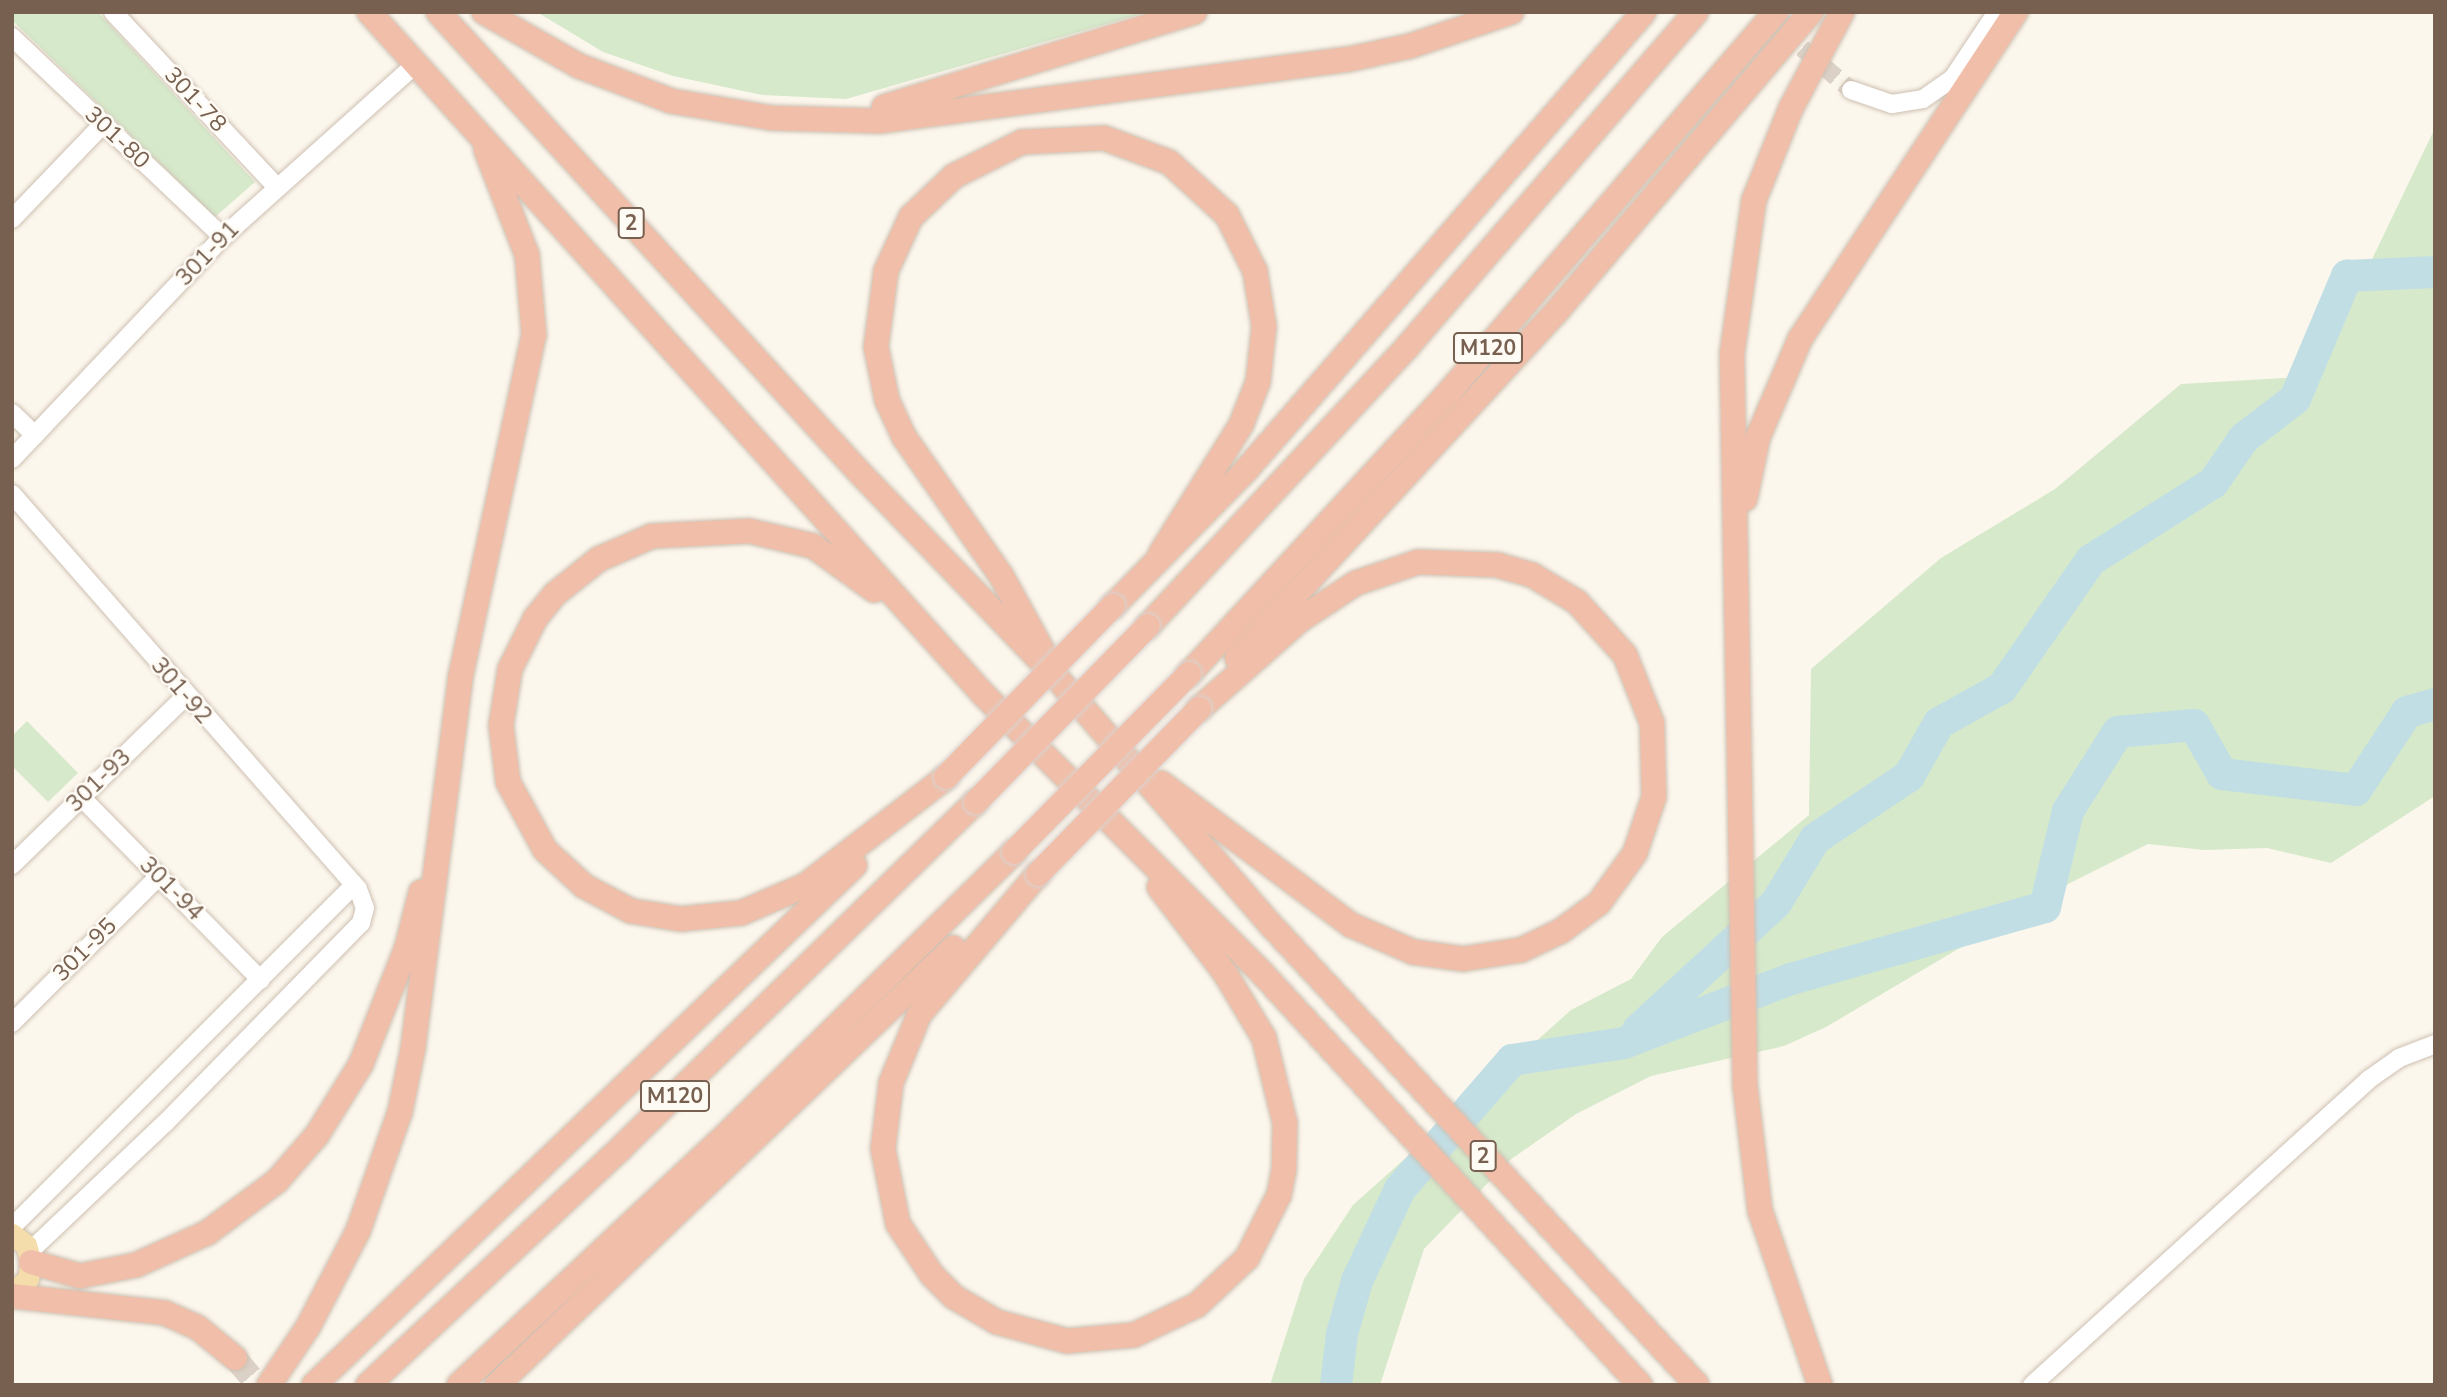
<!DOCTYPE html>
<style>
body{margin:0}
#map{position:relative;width:2447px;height:1397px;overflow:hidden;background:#fcf7ed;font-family:"Nunito Sans",sans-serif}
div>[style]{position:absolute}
.green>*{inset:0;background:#d6e9cb}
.river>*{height:32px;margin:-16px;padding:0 16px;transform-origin:16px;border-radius:16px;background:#c2dee5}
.minor-tunnel>*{height:18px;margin-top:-9px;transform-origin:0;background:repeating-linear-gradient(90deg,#dbd1c6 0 18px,transparent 0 27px)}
.highway-tunnel>*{height:24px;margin-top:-12px;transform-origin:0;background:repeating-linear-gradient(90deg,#dbd1c6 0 24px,transparent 0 36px)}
.roads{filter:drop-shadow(0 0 2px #cec0b2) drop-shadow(0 0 2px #cec0b2)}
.minor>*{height:18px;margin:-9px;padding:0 9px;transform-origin:9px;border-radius:9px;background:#fff}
.major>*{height:21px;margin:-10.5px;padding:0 10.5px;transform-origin:10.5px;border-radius:10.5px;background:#f5ddab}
.highway>*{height:24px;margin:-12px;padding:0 12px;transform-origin:12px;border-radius:12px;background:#f1bfa9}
.bridges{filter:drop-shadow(0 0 2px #d9d2ce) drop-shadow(0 0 2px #d9d2ce)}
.highway-bridge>*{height:24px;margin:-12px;padding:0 12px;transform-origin:12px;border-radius:12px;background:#f1bfa9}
span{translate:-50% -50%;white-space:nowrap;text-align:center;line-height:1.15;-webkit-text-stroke:5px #fefaf4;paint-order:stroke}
.shield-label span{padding:2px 5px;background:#fefaf4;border:2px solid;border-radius:5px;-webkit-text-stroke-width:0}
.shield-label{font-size:21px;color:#776050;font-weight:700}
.street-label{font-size:23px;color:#776050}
.frame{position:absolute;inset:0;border:14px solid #776050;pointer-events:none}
</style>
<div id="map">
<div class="green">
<i style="clip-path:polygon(12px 12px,98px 12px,255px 182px,215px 217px,12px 20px)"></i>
<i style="clip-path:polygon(537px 12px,1148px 12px,846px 99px,762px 95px,673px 76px,603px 52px)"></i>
<i style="clip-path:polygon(2435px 128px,2435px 796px,2331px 863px,2267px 848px,2204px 850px,2148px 844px,2070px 883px,1826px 1027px,1784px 1046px,1651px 1076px,1576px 1114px,1510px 1160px,1424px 1249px,1380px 1385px,1270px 1385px,1304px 1279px,1353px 1205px,1571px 1010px,1631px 979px,1662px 937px,1809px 815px,1811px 669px,1941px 558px,2055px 489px,2181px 384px,2316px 376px)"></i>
<i style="clip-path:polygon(27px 721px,78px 773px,48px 802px,12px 766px,12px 736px)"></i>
</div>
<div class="river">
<i style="left:1638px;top:1030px;width:188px;rotate:-42.6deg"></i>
<i style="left:1776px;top:903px;width:75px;rotate:-58.6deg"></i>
<i style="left:1815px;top:839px;width:113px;rotate:-33.8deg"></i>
<i style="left:1909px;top:776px;width:61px;rotate:-60.5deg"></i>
<i style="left:1939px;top:723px;width:72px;rotate:-29.1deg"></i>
<i style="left:2002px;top:688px;width:156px;rotate:-55.2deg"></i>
<i style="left:2091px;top:560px;width:144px;rotate:-32.3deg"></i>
<i style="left:2213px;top:483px;width:55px;rotate:-55.4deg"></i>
<i style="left:2244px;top:438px;width:64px;rotate:-37.4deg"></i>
<i style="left:2295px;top:399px;width:134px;rotate:-67.1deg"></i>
<i style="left:2347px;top:276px;width:88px;rotate:-2.6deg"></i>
<i style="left:1336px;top:1385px;width:51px;rotate:-83.3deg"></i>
<i style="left:1342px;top:1334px;width:55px;rotate:-74.2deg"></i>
<i style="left:1357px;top:1281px;width:102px;rotate:-64.9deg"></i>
<i style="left:1400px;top:1189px;width:171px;rotate:-49deg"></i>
<i style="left:1512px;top:1060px;width:113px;rotate:-8.6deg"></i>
<i style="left:1624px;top:1043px;width:179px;rotate:-21deg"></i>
<i style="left:1791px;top:979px;width:264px;rotate:-15.8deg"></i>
<i style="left:2045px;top:907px;width:99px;rotate:-76.5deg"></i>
<i style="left:2068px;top:811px;width:93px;rotate:-57.7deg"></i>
<i style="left:2118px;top:732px;width:76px;rotate:-5.3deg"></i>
<i style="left:2194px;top:725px;width:56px;rotate:60.3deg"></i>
<i style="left:2222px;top:774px;width:135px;rotate:6.8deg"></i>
<i style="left:2356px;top:790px;width:93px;rotate:-56.8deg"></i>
<i style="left:2407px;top:712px;width:29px;rotate:-16deg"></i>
</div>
<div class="minor-tunnel">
<i style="left:1761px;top:13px;width:118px;rotate:40.5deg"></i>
</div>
<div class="highway-tunnel">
<i style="left:235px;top:1358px;width:35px;rotate:50deg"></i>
</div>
<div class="roads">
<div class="minor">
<i style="left:113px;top:12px;width:240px;rotate:46.9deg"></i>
<i style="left:12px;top:37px;width:291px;rotate:43.5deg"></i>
<i style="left:1851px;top:90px;width:43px;rotate:18.9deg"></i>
<i style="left:1892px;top:104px;width:31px;rotate:-9deg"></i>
<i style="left:1923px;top:99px;width:37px;rotate:-35deg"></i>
<i style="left:1953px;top:78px;width:79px;rotate:-56.3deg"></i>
<i style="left:12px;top:219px;width:130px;rotate:-46.2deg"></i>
<i style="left:12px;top:413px;width:32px;rotate:44deg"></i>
<i style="left:12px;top:459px;width:306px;rotate:-46.5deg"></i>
<i style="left:223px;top:237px;width:261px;rotate:-41.9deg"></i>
<i style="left:12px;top:494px;width:525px;rotate:48.78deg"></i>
<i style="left:358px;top:889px;width:20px;rotate:70deg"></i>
<i style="left:365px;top:908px;width:16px;rotate:105deg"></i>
<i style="left:361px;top:923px;width:280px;rotate:134.4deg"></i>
<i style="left:165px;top:1123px;width:187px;rotate:136.5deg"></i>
<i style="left:82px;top:798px;width:255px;rotate:45.5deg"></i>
<i style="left:12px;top:865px;width:241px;rotate:-44.2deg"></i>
<i style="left:12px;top:1023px;width:206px;rotate:-45deg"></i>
<i style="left:12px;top:1227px;width:484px;rotate:-45deg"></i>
<i style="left:2032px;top:1385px;width:454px;rotate:-42.2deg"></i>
<i style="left:2368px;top:1080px;width:38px;rotate:-35deg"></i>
<i style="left:2399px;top:1058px;width:39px;rotate:-21deg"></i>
</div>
<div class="major">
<i style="left:12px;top:1234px;width:18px;rotate:38deg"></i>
<i style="left:26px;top:1245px;width:18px;rotate:74deg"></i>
<i style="left:31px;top:1262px;width:17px;rotate:100deg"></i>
<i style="left:28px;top:1279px;width:21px;rotate:139deg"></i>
</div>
<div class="highway">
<i style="left:369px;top:12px;width:918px;rotate:48deg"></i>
<i style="left:983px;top:694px;width:396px;rotate:45deg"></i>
<i style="left:1263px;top:974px;width:558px;rotate:47.47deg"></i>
<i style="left:438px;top:12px;width:625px;rotate:47.53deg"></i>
<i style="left:860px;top:473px;width:283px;rotate:46.1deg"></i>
<i style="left:1056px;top:677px;width:327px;rotate:49.1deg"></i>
<i style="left:1270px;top:924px;width:628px;rotate:47.19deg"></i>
<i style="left:484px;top:12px;width:109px;rotate:29.6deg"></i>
<i style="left:579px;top:66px;width:98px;rotate:20.8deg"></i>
<i style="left:671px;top:101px;width:102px;rotate:9.6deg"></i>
<i style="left:772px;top:118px;width:107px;rotate:1.6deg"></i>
<i style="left:879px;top:121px;width:475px;rotate:-7.5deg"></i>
<i style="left:1350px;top:59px;width:61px;rotate:-12.2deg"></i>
<i style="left:1410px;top:46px;width:107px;rotate:-18.6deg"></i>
<i style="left:884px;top:107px;width:325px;rotate:-17deg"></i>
<i style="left:1745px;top:499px;width:63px;rotate:-78.2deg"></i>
<i style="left:1758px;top:437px;width:107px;rotate:-66.8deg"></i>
<i style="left:1800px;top:339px;width:392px;rotate:-56.6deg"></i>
<i style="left:874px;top:590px;width:75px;rotate:-144.2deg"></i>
<i style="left:813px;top:546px;width:66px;rotate:-166.8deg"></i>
<i style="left:749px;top:531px;width:97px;rotate:177deg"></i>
<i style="left:652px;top:536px;width:58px;rotate:156.5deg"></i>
<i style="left:599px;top:559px;width:56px;rotate:141.5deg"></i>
<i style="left:555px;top:594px;width:32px;rotate:129deg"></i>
<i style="left:535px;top:619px;width:56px;rotate:116.6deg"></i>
<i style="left:510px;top:669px;width:57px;rotate:99.1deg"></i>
<i style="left:501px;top:725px;width:57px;rotate:83deg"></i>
<i style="left:508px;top:782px;width:77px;rotate:61.4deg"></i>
<i style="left:545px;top:850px;width:53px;rotate:42.7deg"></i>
<i style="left:584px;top:886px;width:53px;rotate:28deg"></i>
<i style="left:631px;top:911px;width:51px;rotate:9.1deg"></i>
<i style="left:681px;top:919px;width:60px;rotate:-5.7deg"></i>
<i style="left:741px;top:913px;width:71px;rotate:-23.3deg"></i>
<i style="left:806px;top:885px;width:177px;rotate:-37.6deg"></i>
<i style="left:1113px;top:606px;width:192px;rotate:-45.6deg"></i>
<i style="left:1247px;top:469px;width:605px;rotate:-49.02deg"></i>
<i style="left:1148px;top:626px;width:381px;rotate:-47.1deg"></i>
<i style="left:1407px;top:347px;width:442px;rotate:-49.2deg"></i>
<i style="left:1045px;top:655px;width:89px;rotate:-118.9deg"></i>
<i style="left:1002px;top:577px;width:171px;rotate:-125deg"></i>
<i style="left:904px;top:437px;width:41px;rotate:-114.7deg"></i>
<i style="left:887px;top:400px;width:54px;rotate:-101.7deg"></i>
<i style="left:876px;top:347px;width:77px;rotate:-82.5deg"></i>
<i style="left:886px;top:271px;width:60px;rotate:-65.2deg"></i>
<i style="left:911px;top:217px;width:59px;rotate:-43.6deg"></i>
<i style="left:954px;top:176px;width:76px;rotate:-26.6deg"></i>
<i style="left:1022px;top:142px;width:82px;rotate:-2.8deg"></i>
<i style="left:1104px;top:138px;width:69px;rotate:20.3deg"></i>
<i style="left:1169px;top:162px;width:79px;rotate:42.4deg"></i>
<i style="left:1227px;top:215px;width:63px;rotate:63.4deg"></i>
<i style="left:1255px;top:271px;width:56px;rotate:80.7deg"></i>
<i style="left:1264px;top:326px;width:56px;rotate:96.1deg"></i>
<i style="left:1258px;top:382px;width:46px;rotate:111.6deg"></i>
<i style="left:1241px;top:425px;width:151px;rotate:122deg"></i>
<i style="left:1237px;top:658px;width:473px;rotate:-47.3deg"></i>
<i style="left:1558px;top:310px;width:391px;rotate:-49.7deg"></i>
<i style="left:1189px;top:674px;width:385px;rotate:-47.3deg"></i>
<i style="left:1450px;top:391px;width:500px;rotate:-49.3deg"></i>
<i style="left:1161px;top:783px;width:237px;rotate:36.8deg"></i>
<i style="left:1351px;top:925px;width:68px;rotate:23.5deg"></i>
<i style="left:1413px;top:952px;width:50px;rotate:8deg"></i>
<i style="left:1463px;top:959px;width:59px;rotate:-8.8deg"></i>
<i style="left:1521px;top:950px;width:44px;rotate:-25.4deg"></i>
<i style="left:1561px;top:931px;width:47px;rotate:-36.4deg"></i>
<i style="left:1599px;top:903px;width:62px;rotate:-54.2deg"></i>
<i style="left:1635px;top:853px;width:59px;rotate:-71.3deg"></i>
<i style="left:1654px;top:797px;width:74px;rotate:-91.5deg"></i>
<i style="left:1652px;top:723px;width:73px;rotate:-111.7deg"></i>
<i style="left:1625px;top:655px;width:72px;rotate:-132.2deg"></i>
<i style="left:1577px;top:602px;width:52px;rotate:-149deg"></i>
<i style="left:1532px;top:575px;width:35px;rotate:-164deg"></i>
<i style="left:1498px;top:565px;width:80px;rotate:-177.9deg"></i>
<i style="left:1418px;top:562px;width:65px;rotate:161.3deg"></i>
<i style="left:1356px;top:583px;width:66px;rotate:146.8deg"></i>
<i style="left:1301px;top:619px;width:136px;rotate:138.6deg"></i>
<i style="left:1038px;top:874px;width:185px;rotate:130.2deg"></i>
<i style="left:919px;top:1015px;width:74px;rotate:112.4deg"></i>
<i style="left:891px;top:1083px;width:66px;rotate:96.9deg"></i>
<i style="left:883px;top:1149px;width:76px;rotate:78.7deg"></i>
<i style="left:898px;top:1224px;width:61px;rotate:56.3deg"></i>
<i style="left:932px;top:1275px;width:31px;rotate:45deg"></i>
<i style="left:954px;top:1297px;width:50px;rotate:30.2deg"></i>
<i style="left:997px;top:1322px;width:73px;rotate:15.2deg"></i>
<i style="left:1067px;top:1341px;width:67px;rotate:-5.1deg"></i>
<i style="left:1134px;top:1335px;width:70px;rotate:-25.5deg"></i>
<i style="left:1197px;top:1305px;width:69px;rotate:-43.2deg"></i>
<i style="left:1247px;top:1258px;width:71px;rotate:-63.1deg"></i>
<i style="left:1279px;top:1195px;width:26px;rotate:-79deg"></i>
<i style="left:1284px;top:1169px;width:46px;rotate:-88.8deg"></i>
<i style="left:1285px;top:1123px;width:88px;rotate:-103.9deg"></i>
<i style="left:1264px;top:1038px;width:76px;rotate:-121deg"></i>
<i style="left:1225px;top:973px;width:108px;rotate:-127.5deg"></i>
<i style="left:31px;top:1262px;width:51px;rotate:15.9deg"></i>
<i style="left:80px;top:1276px;width:57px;rotate:-11.1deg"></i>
<i style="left:136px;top:1265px;width:78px;rotate:-24.3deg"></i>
<i style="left:207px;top:1233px;width:87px;rotate:-36.6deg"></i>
<i style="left:277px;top:1181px;width:61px;rotate:-49deg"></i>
<i style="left:317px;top:1135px;width:84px;rotate:-58.2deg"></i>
<i style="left:361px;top:1064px;width:126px;rotate:-68.5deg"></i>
<i style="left:407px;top:947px;width:57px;rotate:-75.7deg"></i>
<i style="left:12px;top:1296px;width:154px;rotate:6.3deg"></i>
<i style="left:165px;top:1313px;width:35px;rotate:24deg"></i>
<i style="left:197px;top:1327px;width:49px;rotate:39.2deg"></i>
<i style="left:269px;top:1385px;width:70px;rotate:-56.1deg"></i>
<i style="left:308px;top:1327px;width:108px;rotate:-62.5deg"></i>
<i style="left:358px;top:1231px;width:126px;rotate:-70.6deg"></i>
<i style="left:400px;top:1112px;width:65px;rotate:-78.5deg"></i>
<i style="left:413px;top:1048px;width:372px;rotate:-82.7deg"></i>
<i style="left:460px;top:679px;width:352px;rotate:-77.9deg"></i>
<i style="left:534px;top:335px;width:80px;rotate:-95deg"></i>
<i style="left:527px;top:255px;width:113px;rotate:-111.3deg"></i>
<i style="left:314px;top:1385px;width:750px;rotate:-43.87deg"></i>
<i style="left:368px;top:1385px;width:348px;rotate:-43.1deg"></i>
<i style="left:622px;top:1147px;width:494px;rotate:-44.3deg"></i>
<i style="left:459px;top:1385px;width:356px;rotate:-43.1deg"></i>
<i style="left:719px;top:1142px;width:414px;rotate:-44.5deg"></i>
<i style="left:497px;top:1385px;width:632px;rotate:-43.78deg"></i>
<i style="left:1820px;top:1385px;width:184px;rotate:-109deg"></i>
<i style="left:1760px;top:1211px;width:127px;rotate:-96.8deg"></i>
<i style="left:1745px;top:1085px;width:731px;rotate:-91.02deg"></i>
<i style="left:1732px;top:354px;width:156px;rotate:-81.9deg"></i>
<i style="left:1754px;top:200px;width:99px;rotate:-68.1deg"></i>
<i style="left:1791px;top:108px;width:109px;rotate:-62deg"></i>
</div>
</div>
<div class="bridges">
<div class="highway-bridge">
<i style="left:946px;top:777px;width:239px;rotate:-45.7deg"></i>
<i style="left:976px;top:802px;width:246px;rotate:-45.7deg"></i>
<i style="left:1014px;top:852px;width:250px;rotate:-45.5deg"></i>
<i style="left:1038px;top:874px;width:231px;rotate:-45.7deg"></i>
</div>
</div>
<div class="shield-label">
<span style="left:631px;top:223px">2</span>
<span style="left:1488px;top:348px">M120</span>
<span style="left:675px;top:1096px">M120</span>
<span style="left:1483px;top:1156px">2</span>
</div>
<div class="street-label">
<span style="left:195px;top:100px;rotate:47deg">301-78</span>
<span style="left:117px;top:138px;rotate:43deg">301-80</span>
<span style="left:208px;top:254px;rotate:-46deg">301-91</span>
<span style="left:181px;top:691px;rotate:49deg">301-92</span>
<span style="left:99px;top:781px;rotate:-44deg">301-93</span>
<span style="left:171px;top:889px;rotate:45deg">301-94</span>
<span style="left:85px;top:950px;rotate:-45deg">301-95</span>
</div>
<div class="frame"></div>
</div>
